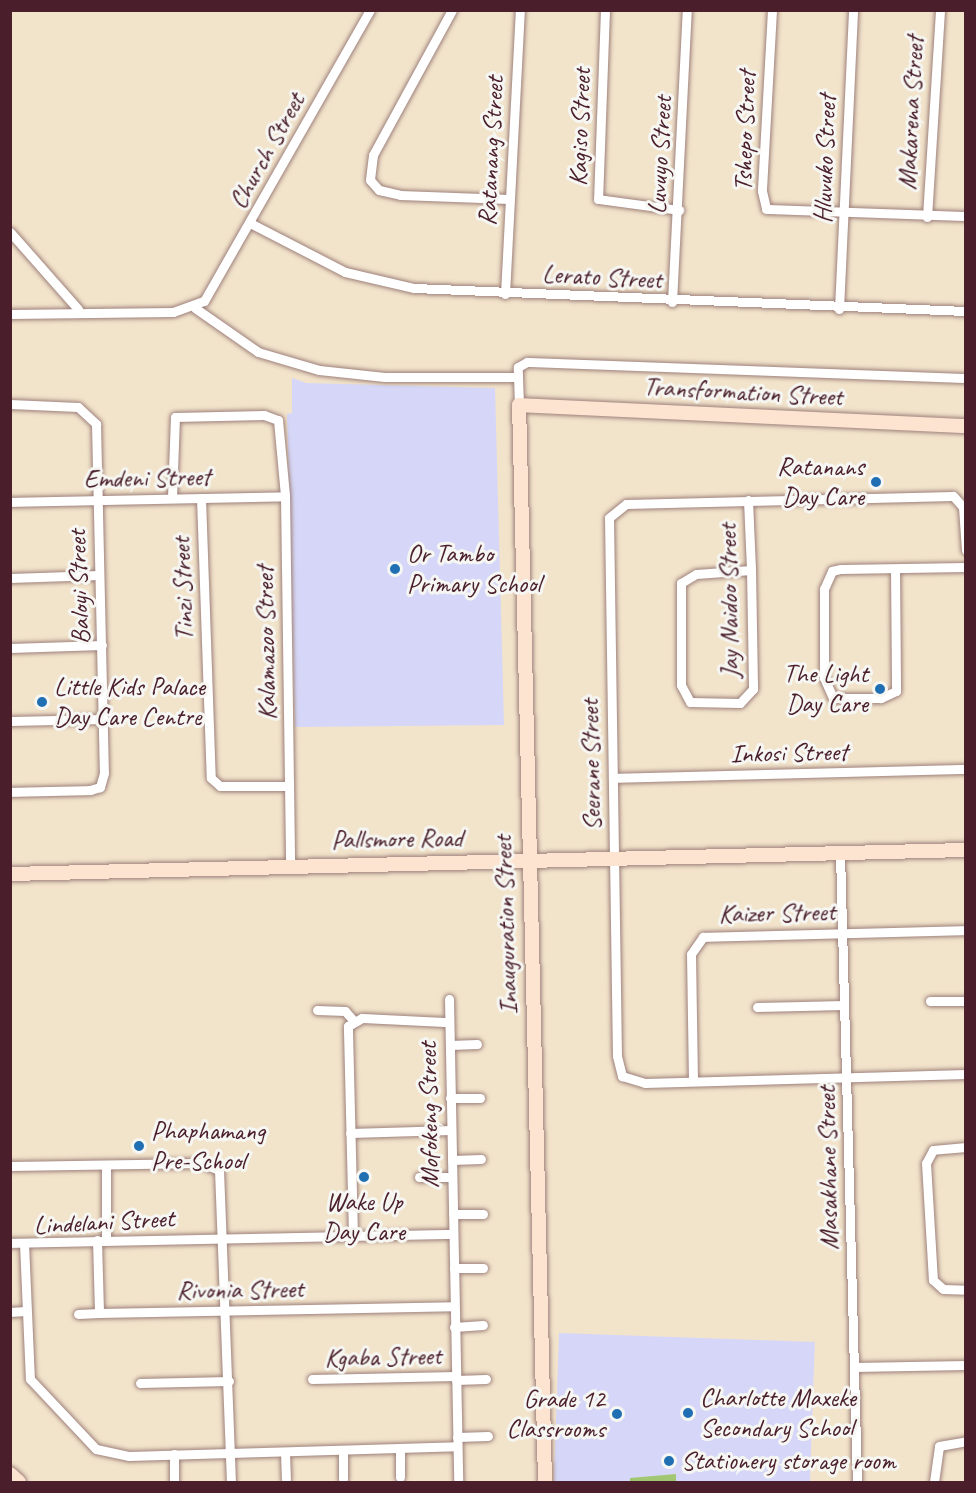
<!DOCTYPE html>
<style>
body{margin:0}
#map{position:relative;width:976px;height:1493px;overflow:hidden;background:#f2e3cb;font-family:Caveat,sans-serif}
div>[style]{position:absolute}
.built>*{inset:0;background:#d6d7f8;transform-origin:0 0}
.green>*{inset:0;background:#a1c772}
.roads{filter:drop-shadow(0 0 2px #9e817b) drop-shadow(0 0 2px #9e817b)}
.street>*{height:9px;margin:-4.5px;padding:0 4.5px;transform-origin:4.5px;border-radius:4.5px;background:#fff}
.secondary>*{height:14px;margin:-7px;padding:0 7px;transform-origin:7px;border-radius:7px;background:#fde4d1}
.dots>*{width:16px;height:16px;translate:-50% -50%;box-sizing:border-box;border:3px solid #f6f6f2;border-radius:50%}
span{translate:-50% -50%;white-space:nowrap;text-align:center;line-height:1.15;-webkit-text-stroke:6px #f6f6f2;paint-order:stroke}
.street-label{font-size:26px;color:#4a1f2b}
.poi-label{font-size:26px;color:#4a1f2b}
.right{translate:-100% -50%;text-align:right}
.left{translate:0 -50%;text-align:left}
.frame{position:absolute;inset:0;border:12px solid #4a1f2b;pointer-events:none}
</style>
<div id="map">
<div class="built">
<i style="clip-path:polygon(292px 378px,306px 383px,495px 388px,504px 725px,295px 727px,287px 414px,292px 413px)"></i>
<i style="left:559px;top:1333px;width:256px;height:149px;rotate:2deg"></i>
</div>
<div class="green">
<i style="clip-path:polygon(676px 1474px,676px 1482px,630px 1482px,630px 1478px)"></i>
</div>
<div class="roads">
<div class="street">
<i style="left:452px;top:10px;width:165px;rotate:118.6deg"></i>
<i style="left:373px;top:155px;width:25px;rotate:97deg"></i>
<i style="left:370px;top:180px;width:13px;rotate:48deg"></i>
<i style="left:379px;top:190px;width:22px;rotate:13deg"></i>
<i style="left:400px;top:195px;width:109px;rotate:2.1deg"></i>
<i style="left:605px;top:10px;width:189px;rotate:92.1deg"></i>
<i style="left:598px;top:199px;width:82px;rotate:7.7deg"></i>
<i style="left:772px;top:10px;width:181px;rotate:93.2deg"></i>
<i style="left:762px;top:191px;width:18px;rotate:77deg"></i>
<i style="left:766px;top:209px;width:200px;rotate:2deg"></i>
<i style="left:927px;top:217px;width:207px;rotate:-86.4deg"></i>
<i style="left:250px;top:223px;width:107px;rotate:27.3deg"></i>
<i style="left:345px;top:272px;width:71px;rotate:13.1deg"></i>
<i style="left:414px;top:288px;width:552px;rotate:2.39deg"></i>
<i style="left:10px;top:232px;width:103px;rotate:48.6deg"></i>
<i style="left:505px;top:294px;width:284px;rotate:-87deg"></i>
<i style="left:672px;top:302px;width:292px;rotate:-87.1deg"></i>
<i style="left:195px;top:308px;width:77px;rotate:34.9deg"></i>
<i style="left:258px;top:352px;width:64px;rotate:16.4deg"></i>
<i style="left:319px;top:370px;width:66px;rotate:6.1deg"></i>
<i style="left:385px;top:377px;width:133px"></i>
<i style="left:839px;top:309px;width:299px;rotate:-87.3deg"></i>
<i style="left:10px;top:314px;width:163px;rotate:-0.7deg"></i>
<i style="left:173px;top:312px;width:33px;rotate:-20deg"></i>
<i style="left:204px;top:301px;width:335px;rotate:-60.3deg"></i>
<i style="left:10px;top:404px;width:68px;rotate:2.5deg"></i>
<i style="left:78px;top:407px;width:25px;rotate:43deg"></i>
<i style="left:96px;top:424px;width:349px;rotate:88.7deg"></i>
<i style="left:104px;top:773px;width:15px;rotate:106deg"></i>
<i style="left:100px;top:787px;width:10px;rotate:163deg"></i>
<i style="left:90px;top:790px;width:80px;rotate:178.6deg"></i>
<i style="left:519px;top:405px;width:38px;rotate:-92deg"></i>
<i style="left:518px;top:367px;width:10px;rotate:-29deg"></i>
<i style="left:527px;top:362px;width:439px;rotate:2.1deg"></i>
<i style="left:172px;top:498px;width:81px;rotate:-87.9deg"></i>
<i style="left:175px;top:417px;width:89px;rotate:-1.3deg"></i>
<i style="left:264px;top:415px;width:15px;rotate:20deg"></i>
<i style="left:278px;top:420px;width:76px;rotate:84.7deg"></i>
<i style="left:285px;top:496px;width:370px;rotate:89.2deg"></i>
<i style="left:201px;top:498px;width:280px;rotate:88deg"></i>
<i style="left:211px;top:778px;width:12px;rotate:42deg"></i>
<i style="left:220px;top:786px;width:68px"></i>
<i style="left:748px;top:500px;width:70px;rotate:87.5deg"></i>
<i style="left:751px;top:570px;width:119px;rotate:89deg"></i>
<i style="left:753px;top:689px;width:19px;rotate:133deg"></i>
<i style="left:740px;top:703px;width:50px;rotate:-178.9deg"></i>
<i style="left:690px;top:702px;width:19px;rotate:-118deg"></i>
<i style="left:681px;top:685px;width:102px;rotate:-90deg"></i>
<i style="left:681px;top:583px;width:17px;rotate:-31deg"></i>
<i style="left:696px;top:574px;width:55px;rotate:-4.2deg"></i>
<i style="left:10px;top:502px;width:275px;rotate:-1.2deg"></i>
<i style="left:966px;top:550px;width:43px;rotate:-94deg"></i>
<i style="left:963px;top:507px;width:15px;rotate:-132deg"></i>
<i style="left:953px;top:496px;width:327px;rotate:178.6deg"></i>
<i style="left:626px;top:504px;width:22px;rotate:141deg"></i>
<i style="left:609px;top:518px;width:538px;rotate:89.15deg"></i>
<i style="left:617px;top:1056px;width:21px;rotate:76deg"></i>
<i style="left:622px;top:1076px;width:24px;rotate:17deg"></i>
<i style="left:645px;top:1083px;width:321px;rotate:-1.6deg"></i>
<i style="left:895px;top:569px;width:122px;rotate:89.5deg"></i>
<i style="left:896px;top:691px;width:17px;rotate:155deg"></i>
<i style="left:881px;top:698px;width:48px;rotate:180deg"></i>
<i style="left:833px;top:698px;width:22px;rotate:-114deg"></i>
<i style="left:824px;top:678px;width:89px;rotate:-90deg"></i>
<i style="left:824px;top:589px;width:20px;rotate:-66deg"></i>
<i style="left:832px;top:571px;width:9px;rotate:-13deg"></i>
<i style="left:841px;top:569px;width:125px;rotate:-0.9deg"></i>
<i style="left:10px;top:578px;width:89px;rotate:-1.9deg"></i>
<i style="left:10px;top:648px;width:92px;rotate:-1.9deg"></i>
<i style="left:10px;top:721px;width:94px;rotate:-1.2deg"></i>
<i style="left:613px;top:778px;width:353px;rotate:-1.5deg"></i>
<i style="left:840px;top:853px;width:629px;rotate:88.45deg"></i>
<i style="left:449px;top:999px;width:483px;rotate:88.9deg"></i>
<i style="left:930px;top:1001px;width:36px"></i>
<i style="left:757px;top:1007px;width:87px;rotate:-1.3deg"></i>
<i style="left:317px;top:1010px;width:28px;rotate:2deg"></i>
<i style="left:345px;top:1011px;width:12px;rotate:48deg"></i>
<i style="left:450px;top:1045px;width:27px;rotate:-2deg"></i>
<i style="left:693px;top:1081px;width:127px;rotate:-90.9deg"></i>
<i style="left:691px;top:954px;width:21px;rotate:-55deg"></i>
<i style="left:703px;top:937px;width:263px;rotate:-1.5deg"></i>
<i style="left:450px;top:1098px;width:30px"></i>
<i style="left:350px;top:1133px;width:101px;rotate:-1.7deg"></i>
<i style="left:966px;top:1147px;width:33px;rotate:175deg"></i>
<i style="left:933px;top:1150px;width:15px;rotate:118deg"></i>
<i style="left:926px;top:1163px;width:117px;rotate:86.6deg"></i>
<i style="left:933px;top:1280px;width:13px;rotate:42deg"></i>
<i style="left:943px;top:1289px;width:23px;rotate:2deg"></i>
<i style="left:452px;top:1160px;width:29px;rotate:-2deg"></i>
<i style="left:106px;top:1165px;width:75px;rotate:90deg"></i>
<i style="left:10px;top:1166px;width:191px;rotate:-0.9deg"></i>
<i style="left:201px;top:1163px;width:19px;rotate:21deg"></i>
<i style="left:219px;top:1170px;width:312px;rotate:87.8deg"></i>
<i style="left:419px;top:1177px;width:33px"></i>
<i style="left:453px;top:1214px;width:30px"></i>
<i style="left:353px;top:1235px;width:209px;rotate:-91.4deg"></i>
<i style="left:348px;top:1026px;width:16px;rotate:-30deg"></i>
<i style="left:362px;top:1018px;width:83px;rotate:2.8deg"></i>
<i style="left:97px;top:1240px;width:73px;rotate:88.4deg"></i>
<i style="left:99px;top:1313px;width:355px;rotate:-1.1deg"></i>
<i style="left:10px;top:1243px;width:443px;rotate:-1.2deg"></i>
<i style="left:24px;top:1243px;width:136px;rotate:87.5deg"></i>
<i style="left:30px;top:1379px;width:96px;rotate:46.7deg"></i>
<i style="left:96px;top:1449px;width:34px;rotate:12deg"></i>
<i style="left:129px;top:1456px;width:328px;rotate:-1.7deg"></i>
<i style="left:454px;top:1268px;width:29px"></i>
<i style="left:10px;top:1312px;width:15px;rotate:-4deg"></i>
<i style="left:78px;top:1314px;width:21px;rotate:-3deg"></i>
<i style="left:454px;top:1327px;width:29px;rotate:-4deg"></i>
<i style="left:854px;top:1367px;width:112px;rotate:-1deg"></i>
<i style="left:312px;top:1379px;width:144px;rotate:-1.2deg"></i>
<i style="left:456px;top:1380px;width:30px;rotate:-2deg"></i>
<i style="left:140px;top:1383px;width:89px;rotate:-1.3deg"></i>
<i style="left:457px;top:1437px;width:31px;rotate:-2deg"></i>
<i style="left:400px;top:1448px;width:29px;rotate:90deg"></i>
<i style="left:343px;top:1450px;width:29px;rotate:90deg"></i>
<i style="left:285px;top:1452px;width:27px;rotate:88deg"></i>
<i style="left:174px;top:1481px;width:27px;rotate:-90deg"></i>
<i style="left:934px;top:1482px;width:36px;rotate:-82deg"></i>
<i style="left:939px;top:1446px;width:27px;rotate:-10deg"></i>
</div>
<div class="secondary">
<i style="left:10px;top:874px;width:956px;rotate:-1.44deg"></i>
<i style="left:10px;top:1474px;width:12px;rotate:42deg"></i>
<i style="left:545px;top:1482px;width:1077px;rotate:-91.38deg"></i>
<i style="left:519px;top:405px;width:447px;rotate:2.7deg"></i>
</div>
</div>
<div class="dots">
<i style="left:876px;top:482px;background:#1f6fb2"></i>
<i style="left:395px;top:569px;background:#1f6fb2"></i>
<i style="left:880px;top:689px;background:#1f6fb2"></i>
<i style="left:42px;top:702px;background:#1f6fb2"></i>
<i style="left:139px;top:1146px;background:#1f6fb2"></i>
<i style="left:364px;top:1177px;background:#1f6fb2"></i>
<i style="left:688px;top:1413px;background:#1f6fb2"></i>
<i style="left:617px;top:1414px;background:#1f6fb2"></i>
<i style="left:669px;top:1461px;background:#1f6fb2"></i>
</div>
<div class="street-label">
<span style="left:911px;top:113px;rotate:-87deg">Makarena Street</span>
<span style="left:580px;top:127px;rotate:-88deg">Kagiso Street</span>
<span style="left:745px;top:131px;rotate:-88deg">Tshepo Street</span>
<span style="left:267px;top:151px;rotate:-61deg">Church Street</span>
<span style="left:491px;top:151px;rotate:-87deg">Ratanang Street</span>
<span style="left:660px;top:155px;rotate:-87deg">Luvuyo Street</span>
<span style="left:825px;top:159px;rotate:-88deg">Hluvuko Street</span>
<span style="left:602px;top:277px;rotate:3deg">Lerato Street</span>
<span style="left:743px;top:392px;rotate:3deg">Transformation Street</span>
<span style="left:147px;top:478px;rotate:-1deg">Emdeni Street</span>
<span style="left:79px;top:587px;rotate:-92deg">Baloyi Street</span>
<span style="left:183px;top:589px;rotate:-92deg">Tinzi Street</span>
<span style="left:729px;top:601px;rotate:-91deg">Jay Naidoo Street</span>
<span style="left:266px;top:643px;rotate:-91deg">Kalamazoo Street</span>
<span style="left:789px;top:753px;rotate:-1deg">Inkosi Street</span>
<span style="left:591px;top:765px;rotate:-91deg">Seerane Street</span>
<span style="left:397px;top:839px;rotate:-1deg">Pallsmore Road</span>
<span style="left:777px;top:913px;rotate:-1deg">Kaizer Street</span>
<span style="left:506px;top:925px;rotate:-92deg">Inauguration Street</span>
<span style="left:429px;top:1115px;rotate:-91deg">Mofokeng Street</span>
<span style="left:828px;top:1168px;rotate:-91deg">Masakhane Street</span>
<span style="left:104px;top:1222px;rotate:-3deg">Lindelani Street</span>
<span style="left:240px;top:1290px;rotate:-1deg">Rivonia Street</span>
<span style="left:383px;top:1357px;rotate:-1deg">Kgaba Street</span>
</div>
<div class="poi-label">
<span class="right" style="left:864px;top:482px">Ratanans<br>Day Care</span>
<span class="left" style="left:407px;top:569px">Or Tambo<br>Primary School</span>
<span class="right" style="left:868px;top:689px">The Light<br>Day Care</span>
<span class="left" style="left:54px;top:702px">Little Kids Palace<br>Day Care Centre</span>
<span class="left" style="left:151px;top:1146px">Phaphamang<br>Pre-School</span>
<span style="left:364px;top:1217px">Wake Up<br>Day Care</span>
<span class="left" style="left:700px;top:1413px">Charlotte Maxeke<br>Secondary School</span>
<span class="right" style="left:605px;top:1414px">Grade 12<br>Classrooms</span>
<span class="left" style="left:681px;top:1461px">Stationery storage room</span>
</div>
<div class="frame"></div>
</div>
